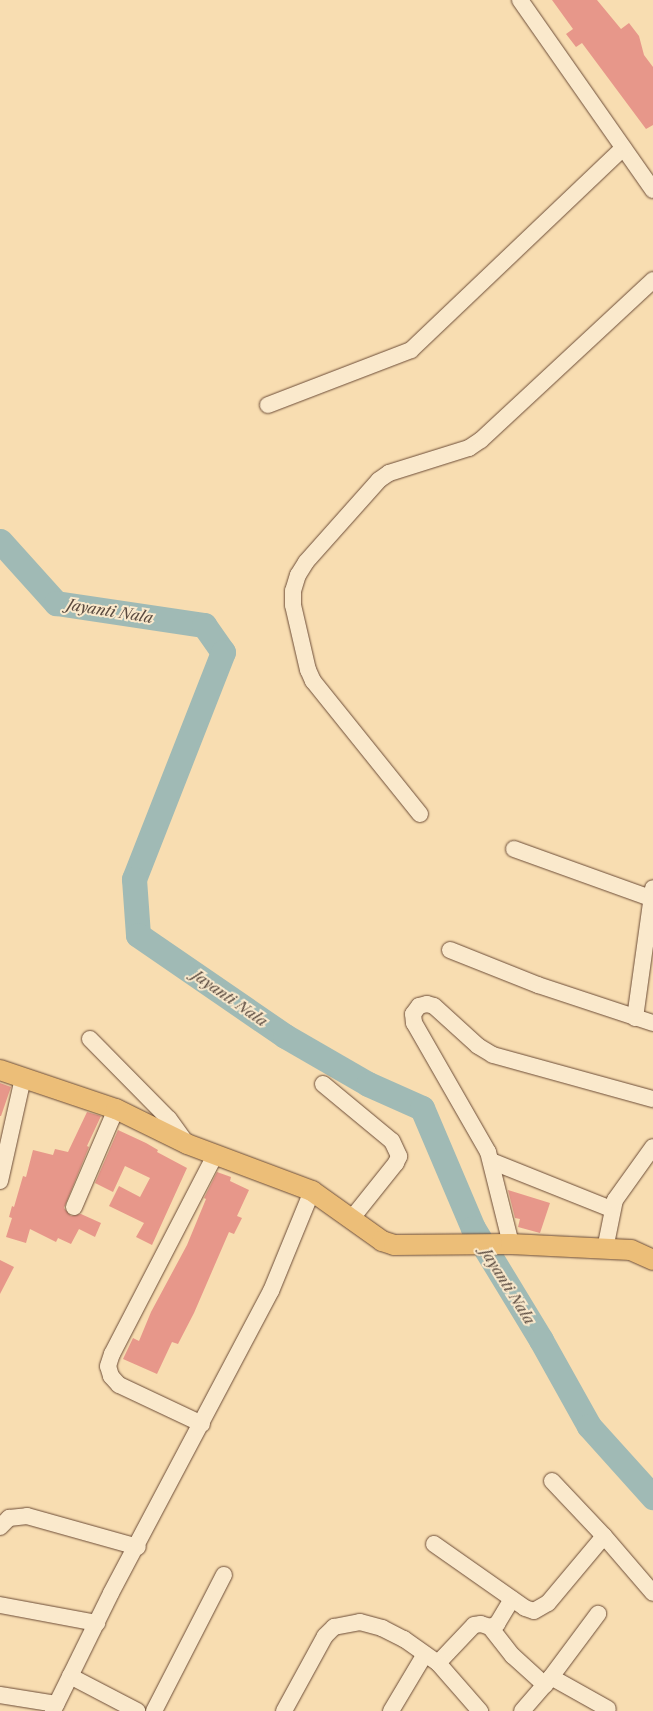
<!DOCTYPE html>
<style>
body{margin:0}
#map{position:relative;width:653px;height:1711px;overflow:hidden;background:#f8ddb1;font-family:"Libre Caslon Text",serif}
div>[style]{position:absolute}
.river>*{height:25px;margin:-12.5px;padding:0 12.5px;transform-origin:12.5px;border-radius:12.5px;background:#a0bab5}
.building>*{inset:0;background:#e7978a}
.roads{filter:drop-shadow(0 0 1px #6c4c37) drop-shadow(0 0 1px #6c4c37)}
.minor>*{height:16px;margin:-8px;padding:0 8px;transform-origin:8px;border-radius:8px;background:#fae9cc}
.major>*{height:20px;margin:-10px;padding:0 10px;transform-origin:10px;border-radius:10px;background:#ecbe78}
span{translate:-50% -50%;white-space:nowrap;text-align:center;line-height:1.15;-webkit-text-stroke:4px #fae9cc;paint-order:stroke}
.water-label{font-size:15px;color:#5b4b40;font-style:italic}
</style>
<div id="map">
<div class="river">
<i style="left:0;top:541px;width:84px;rotate:47.9deg"></i>
<i style="left:56px;top:603px;width:150px;rotate:8.5deg"></i>
<i style="left:204px;top:625px;width:33px;rotate:55deg"></i>
<i style="left:223px;top:652px;width:244px;rotate:111.4deg"></i>
<i style="left:134px;top:879px;width:56px;rotate:85.9deg"></i>
<i style="left:138px;top:935px;width:178px;rotate:34.5deg"></i>
<i style="left:285px;top:1036px;width:96px;rotate:30deg"></i>
<i style="left:368px;top:1084px;width:59px;rotate:24deg"></i>
<i style="left:422px;top:1108px;width:130px;rotate:67deg"></i>
<i style="left:473px;top:1228px;width:131px;rotate:58.7deg"></i>
<i style="left:541px;top:1340px;width:98px;rotate:60.8deg"></i>
<i style="left:589px;top:1426px;width:96px;rotate:48deg"></i>
</div>
<div class="building">
<i style="clip-path:polygon(552px 0,597px 0,621px 29px,629px 23px,639px 36px,644px 55px,653px 67px,653px 125px,646px 129px,582px 43px,576px 47px,566px 34px,573px 29px)"></i>
<i style="clip-path:polygon(0 1083px,11px 1087px,1px 1116px,0 1116px)"></i>
<i style="clip-path:polygon(87px 1112px,101px 1116px,87px 1146px,89px 1147px,64px 1208px,71px 1216px,81px 1214px,101px 1223px,95px 1237px,79px 1229px,71px 1244px,58px 1238px,56px 1242px,30px 1229px,26px 1243px,6px 1237px,12px 1218px,9px 1217px,12px 1206px,14px 1207px,23px 1176px,26px 1177px,33px 1150px,53px 1155px,55px 1149px,68px 1152px)"></i>
<i style="clip-path:polygon(118px 1130px,146px 1143px,158px 1150px,157px 1152px,187px 1168px,152px 1245px,136px 1237px,144px 1223px,109px 1206px,119px 1186px,140px 1197px,150px 1178px,125px 1166px,113px 1192px,95px 1183px)"></i>
<i style="clip-path:polygon(217px 1172px,231px 1177px,230px 1181px,249px 1190px,237px 1216px,242px 1218px,234px 1234px,229px 1232px,194px 1313px,178px 1344px,172px 1342px,157px 1374px,123px 1359px,133px 1338px,139px 1341px,151px 1312px,187px 1245px,206px 1199px,204px 1198px)"></i>
<i style="clip-path:polygon(508px 1190px,550px 1203px,540px 1233px,518px 1227px,520px 1219px,515px 1218px)"></i>
<i style="clip-path:polygon(0 1260px,14px 1267px,0 1294px)"></i>
</div>
<div class="roads">
<div class="minor">
<i style="left:520px;top:0;width:232px;rotate:55deg"></i>
<i style="left:268px;top:405px;width:153px;rotate:-21deg"></i>
<i style="left:411px;top:350px;width:293px;rotate:-43.6deg"></i>
<i style="left:420px;top:814px;width:171px;rotate:-128.8deg"></i>
<i style="left:313px;top:681px;width:12px;rotate:-114deg"></i>
<i style="left:308px;top:670px;width:67px;rotate:-103deg"></i>
<i style="left:293px;top:605px;width:14px;rotate:-90deg"></i>
<i style="left:293px;top:591px;width:17px;rotate:-73deg"></i>
<i style="left:298px;top:575px;width:15px;rotate:-58deg"></i>
<i style="left:306px;top:562px;width:110px;rotate:-48.3deg"></i>
<i style="left:379px;top:480px;width:12px;rotate:-35deg"></i>
<i style="left:389px;top:473px;width:84px;rotate:-17.4deg"></i>
<i style="left:469px;top:448px;width:14px;rotate:-34deg"></i>
<i style="left:481px;top:440px;width:235px;rotate:-42.9deg"></i>
<i style="left:514px;top:849px;width:145px;rotate:19.8deg"></i>
<i style="left:450px;top:950px;width:95px;rotate:21.7deg"></i>
<i style="left:538px;top:985px;width:121px;rotate:18.3deg"></i>
<i style="left:635px;top:1018px;width:131px;rotate:-82.1deg"></i>
<i style="left:90px;top:1039px;width:112px;rotate:45.4deg"></i>
<i style="left:169px;top:1119px;width:31px;rotate:54deg"></i>
<i style="left:323px;top:1084px;width:89px;rotate:39.6deg"></i>
<i style="left:392px;top:1141px;width:17px;rotate:65deg"></i>
<i style="left:399px;top:1156px;width:8px;rotate:113deg"></i>
<i style="left:396px;top:1163px;width:70px;rotate:128.7deg"></i>
<i style="left:491px;top:1161px;width:129px;rotate:21.8deg"></i>
<i style="left:0;top:1181px;width:106px;rotate:-77.4deg"></i>
<i style="left:74px;top:1207px;width:107px;rotate:-66.8deg"></i>
<i style="left:511px;top:1244px;width:95px;rotate:-104deg"></i>
<i style="left:488px;top:1152px;width:149px;rotate:-119.8deg"></i>
<i style="left:414px;top:1023px;width:9px;rotate:-96deg"></i>
<i style="left:413px;top:1014px;width:10px;rotate:-53deg"></i>
<i style="left:419px;top:1006px;width:8px;rotate:-14deg"></i>
<i style="left:427px;top:1004px;width:7px;rotate:16deg"></i>
<i style="left:434px;top:1006px;width:59px;rotate:42.3deg"></i>
<i style="left:478px;top:1046px;width:17px;rotate:31deg"></i>
<i style="left:493px;top:1055px;width:166px;rotate:15.4deg"></i>
<i style="left:605px;top:1249px;width:50px;rotate:-78.5deg"></i>
<i style="left:615px;top:1200px;width:65px;rotate:-54.4deg"></i>
<i style="left:202px;top:1424px;width:92px;rotate:-154.8deg"></i>
<i style="left:119px;top:1385px;width:12px;rotate:-132deg"></i>
<i style="left:111px;top:1376px;width:10px;rotate:-107deg"></i>
<i style="left:108px;top:1366px;width:13px;rotate:-72deg"></i>
<i style="left:112px;top:1354px;width:224px;rotate:-62.6deg"></i>
<i style="left:552px;top:1481px;width:76px;rotate:46.6deg"></i>
<i style="left:604px;top:1536px;width:75px;rotate:49.3deg"></i>
<i style="left:0;top:1527px;width:13px;rotate:-45deg"></i>
<i style="left:9px;top:1518px;width:18px;rotate:-6deg"></i>
<i style="left:27px;top:1516px;width:115px;rotate:15.6deg"></i>
<i style="left:434px;top:1544px;width:111px;rotate:35.1deg"></i>
<i style="left:525px;top:1608px;width:9px;rotate:18deg"></i>
<i style="left:534px;top:1611px;width:16px;rotate:-30deg"></i>
<i style="left:548px;top:1603px;width:87px;rotate:-50.1deg"></i>
<i style="left:0;top:1605px;width:99px;rotate:10.5deg"></i>
<i style="left:490px;top:1627px;width:37px;rotate:52deg"></i>
<i style="left:513px;top:1656px;width:43px;rotate:42.2deg"></i>
<i style="left:438px;top:1663px;width:52px;rotate:-46.5deg"></i>
<i style="left:474px;top:1625px;width:7px;rotate:-8deg"></i>
<i style="left:481px;top:1624px;width:9px;rotate:18deg"></i>
<i style="left:490px;top:1627px;width:8px;rotate:-23deg"></i>
<i style="left:497px;top:1624px;width:29px;rotate:-59deg"></i>
<i style="left:70px;top:1676px;width:76px;rotate:27.6deg"></i>
<i style="left:551px;top:1677px;width:65px;rotate:29.3deg"></i>
<i style="left:0;top:1695px;width:57px;rotate:9.1deg"></i>
<i style="left:53px;top:1711px;width:131px;rotate:-63.8deg"></i>
<i style="left:111px;top:1593px;width:342px;rotate:-62.1deg"></i>
<i style="left:271px;top:1291px;width:108px;rotate:-67.7deg"></i>
<i style="left:154px;top:1711px;width:153px;rotate:-62.8deg"></i>
<i style="left:284px;top:1711px;width:85px;rotate:-61.3deg"></i>
<i style="left:325px;top:1636px;width:13px;rotate:-45deg"></i>
<i style="left:334px;top:1627px;width:26px;rotate:-11deg"></i>
<i style="left:360px;top:1622px;width:23px;rotate:15deg"></i>
<i style="left:382px;top:1628px;width:25px;rotate:27deg"></i>
<i style="left:404px;top:1639px;width:42px;rotate:35.2deg"></i>
<i style="left:438px;top:1663px;width:64px;rotate:48.8deg"></i>
<i style="left:391px;top:1711px;width:66px;rotate:-59.2deg"></i>
<i style="left:522px;top:1711px;width:35px;rotate:-49deg"></i>
<i style="left:545px;top:1685px;width:89px;rotate:-53.3deg"></i>
</div>
<div class="major">
<i style="left:0;top:1070px;width:122px;rotate:18.6deg"></i>
<i style="left:116px;top:1109px;width:79px;rotate:26.2deg"></i>
<i style="left:187px;top:1144px;width:134px;rotate:20.6deg"></i>
<i style="left:312px;top:1191px;width:86px;rotate:35.5deg"></i>
<i style="left:382px;top:1241px;width:13px;rotate:18deg"></i>
<i style="left:394px;top:1245px;width:117px;rotate:-0.5deg"></i>
<i style="left:511px;top:1244px;width:120px;rotate:2.9deg"></i>
<i style="left:631px;top:1250px;width:24px;rotate:24deg"></i>
</div>
</div>
<div class="water-label">
<span style="left:110px;top:611px;rotate:9deg">Jayanti Nala</span>
<span style="left:230px;top:998px;rotate:35deg">Jayanti Nala</span>
<span style="left:508px;top:1286px;rotate:58deg">Jayanti Nala</span>
</div>
</div>
